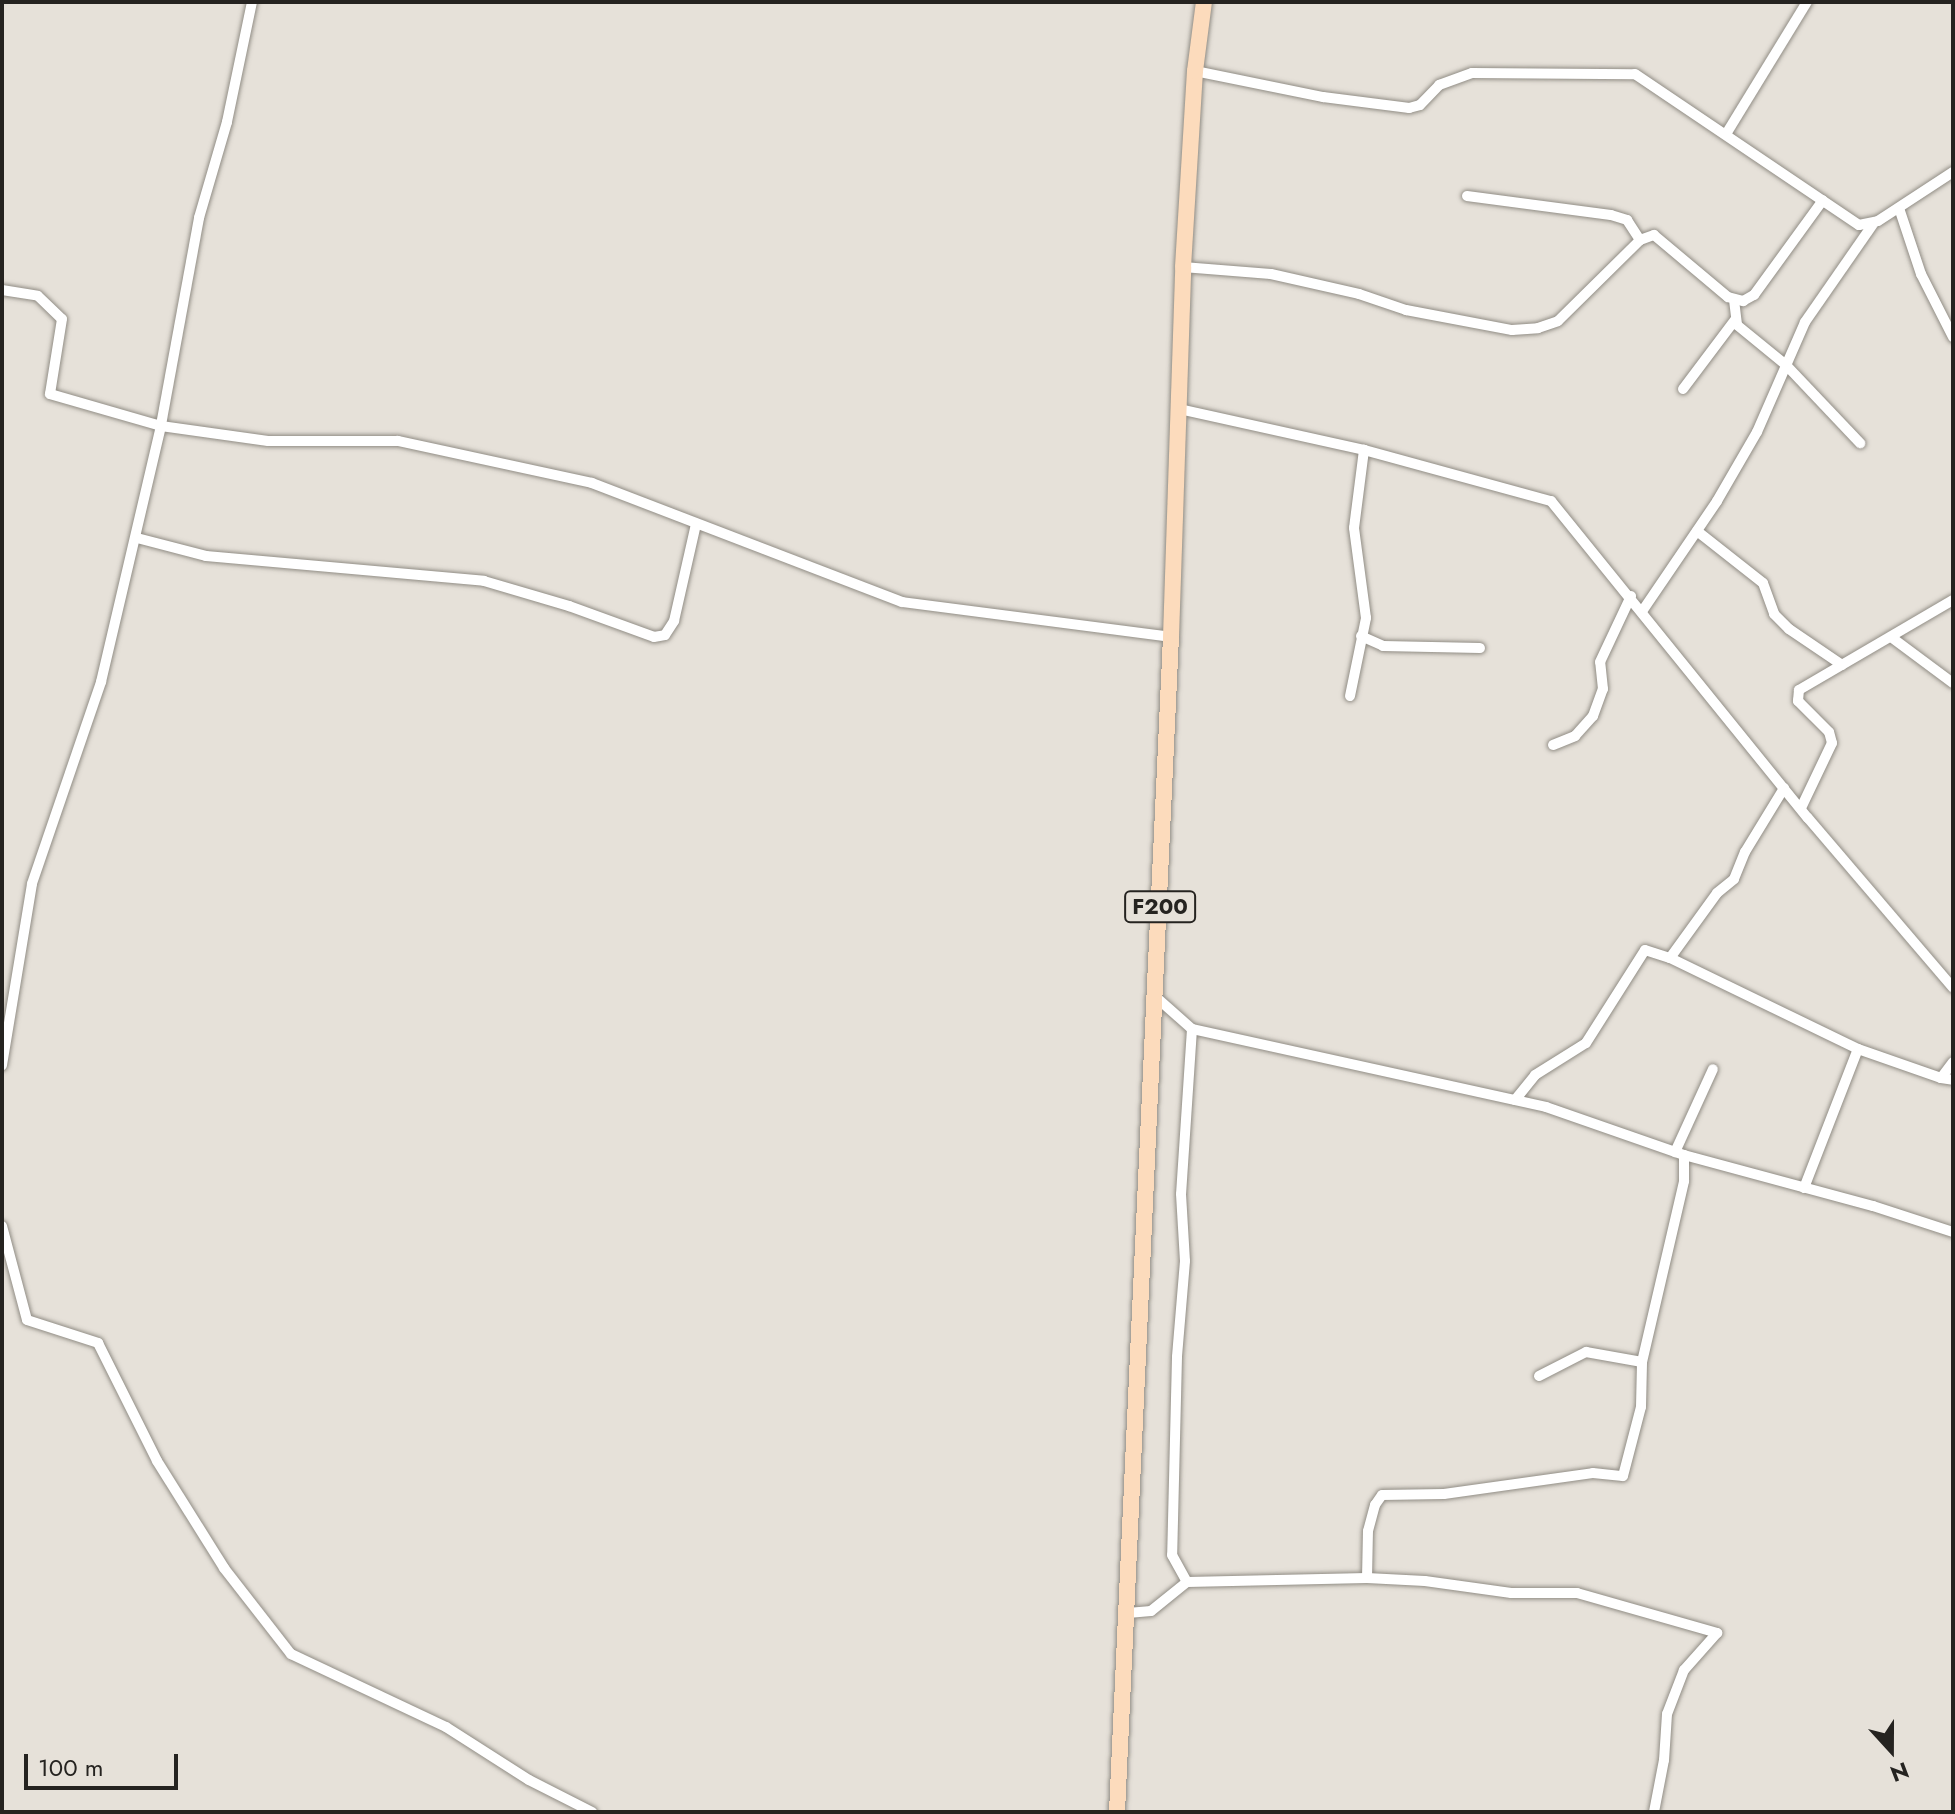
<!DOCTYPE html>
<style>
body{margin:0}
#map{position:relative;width:1955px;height:1814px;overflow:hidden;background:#e6e1d9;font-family:Jost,sans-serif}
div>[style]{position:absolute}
.roads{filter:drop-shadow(0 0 2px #918d85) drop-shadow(0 0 2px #918d85)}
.minor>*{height:10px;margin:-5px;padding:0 5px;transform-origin:5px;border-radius:5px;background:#fff}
.primary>*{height:16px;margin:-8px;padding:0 8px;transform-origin:8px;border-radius:8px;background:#fcdbbc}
span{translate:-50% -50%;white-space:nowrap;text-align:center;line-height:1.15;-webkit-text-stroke:6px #e6e1d9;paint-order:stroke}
.shield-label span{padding:2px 6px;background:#e6e1d9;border:2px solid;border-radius:6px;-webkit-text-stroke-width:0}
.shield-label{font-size:22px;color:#252320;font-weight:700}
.frame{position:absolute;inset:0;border:4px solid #252320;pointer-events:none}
.north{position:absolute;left:1851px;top:1710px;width:80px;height:80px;-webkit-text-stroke:6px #e6e1d9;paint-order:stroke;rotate:159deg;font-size:22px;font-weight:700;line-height:32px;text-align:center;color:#252320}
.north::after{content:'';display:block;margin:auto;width:28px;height:36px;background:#252320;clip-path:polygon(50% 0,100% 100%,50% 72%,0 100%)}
.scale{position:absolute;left:24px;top:1754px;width:154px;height:36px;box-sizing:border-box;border:4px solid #252320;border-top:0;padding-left:10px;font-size:24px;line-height:28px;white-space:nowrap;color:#252320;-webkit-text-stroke:6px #e6e1d9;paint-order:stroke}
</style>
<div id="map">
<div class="roads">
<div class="minor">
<i style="left:252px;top:2px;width:123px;rotate:101.8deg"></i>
<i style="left:227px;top:122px;width:100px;rotate:106.3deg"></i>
<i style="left:199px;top:218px;width:211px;rotate:100.4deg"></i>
<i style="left:161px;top:426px;width:108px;rotate:8deg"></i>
<i style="left:268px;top:441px;width:130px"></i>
<i style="left:398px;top:441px;width:198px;rotate:12.2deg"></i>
<i style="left:592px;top:483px;width:332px;rotate:21deg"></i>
<i style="left:902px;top:602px;width:271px;rotate:7.4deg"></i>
<i style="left:1195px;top:71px;width:131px;rotate:11.5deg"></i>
<i style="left:1323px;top:97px;width:87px;rotate:7.3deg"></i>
<i style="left:1409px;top:108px;width:11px;rotate:-15deg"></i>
<i style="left:1420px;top:105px;width:28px;rotate:-46deg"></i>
<i style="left:1439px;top:85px;width:35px;rotate:-20deg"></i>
<i style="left:1472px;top:73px;width:163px;rotate:0.4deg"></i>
<i style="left:1635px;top:74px;width:270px;rotate:34deg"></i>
<i style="left:1859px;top:225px;width:19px;rotate:-12deg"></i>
<i style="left:1878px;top:221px;width:90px;rotate:-33.2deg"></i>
<i style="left:1726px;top:134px;width:155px;rotate:-58.5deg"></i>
<i style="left:1467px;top:196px;width:145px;rotate:7.5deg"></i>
<i style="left:1611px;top:215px;width:17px;rotate:17deg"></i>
<i style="left:1627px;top:220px;width:24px;rotate:57deg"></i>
<i style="left:1899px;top:208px;width:70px;rotate:71.6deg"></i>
<i style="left:1921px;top:274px;width:71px;rotate:63.1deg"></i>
<i style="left:1183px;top:267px;width:88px;rotate:4.5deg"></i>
<i style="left:1271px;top:274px;width:90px;rotate:12.8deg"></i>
<i style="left:1359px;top:294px;width:50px;rotate:18.8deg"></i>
<i style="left:1406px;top:310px;width:108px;rotate:10.7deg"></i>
<i style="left:1512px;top:330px;width:26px;rotate:-4deg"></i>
<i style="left:1538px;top:328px;width:21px;rotate:-19deg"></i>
<i style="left:1558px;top:321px;width:115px;rotate:-44.6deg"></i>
<i style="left:1640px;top:240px;width:15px;rotate:-20deg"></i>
<i style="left:1654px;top:235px;width:97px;rotate:40deg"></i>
<i style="left:1728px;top:297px;width:16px;rotate:15deg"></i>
<i style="left:1743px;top:301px;width:13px;rotate:-29deg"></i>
<i style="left:1754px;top:295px;width:117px;rotate:-54deg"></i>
<i style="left:2px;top:290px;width:36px;rotate:9deg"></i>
<i style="left:38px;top:296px;width:33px;rotate:44deg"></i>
<i style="left:62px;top:319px;width:76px;rotate:99.1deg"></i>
<i style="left:50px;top:394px;width:116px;rotate:16.1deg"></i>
<i style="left:161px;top:426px;width:263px;rotate:103.2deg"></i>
<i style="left:101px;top:682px;width:213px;rotate:108.9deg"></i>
<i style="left:32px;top:884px;width:184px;rotate:99.4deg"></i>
<i style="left:1734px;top:300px;width:25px;rotate:83deg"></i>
<i style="left:1737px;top:325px;width:63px;rotate:39.2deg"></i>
<i style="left:1786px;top:365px;width:108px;rotate:46.5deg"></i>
<i style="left:1683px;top:389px;width:86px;rotate:-53deg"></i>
<i style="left:1179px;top:409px;width:189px;rotate:12.5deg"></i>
<i style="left:1364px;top:450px;width:194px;rotate:15.3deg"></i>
<i style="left:1551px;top:501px;width:408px;rotate:51deg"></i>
<i style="left:1808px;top:818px;width:223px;rotate:49.5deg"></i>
<i style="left:1697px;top:531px;width:84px;rotate:38.2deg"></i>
<i style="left:1763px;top:583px;width:33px;rotate:70deg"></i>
<i style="left:1774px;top:614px;width:21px;rotate:45deg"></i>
<i style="left:1789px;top:629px;width:64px;rotate:34.2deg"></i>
<i style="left:137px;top:538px;width:71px;rotate:14.6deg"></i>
<i style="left:206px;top:556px;width:279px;rotate:5.1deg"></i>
<i style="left:484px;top:581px;width:89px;rotate:16.4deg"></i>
<i style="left:569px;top:606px;width:90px;rotate:20deg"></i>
<i style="left:654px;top:637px;width:11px;rotate:-10deg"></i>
<i style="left:665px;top:635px;width:17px;rotate:-57deg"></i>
<i style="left:674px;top:621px;width:99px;rotate:-77.2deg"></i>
<i style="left:1643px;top:610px;width:132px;rotate:-55.8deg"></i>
<i style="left:1717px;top:501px;width:80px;rotate:-59.9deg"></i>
<i style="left:1757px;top:432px;width:120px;rotate:-66.4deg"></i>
<i style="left:1805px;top:322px;width:119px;rotate:-55.2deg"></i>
<i style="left:1361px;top:636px;width:24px;rotate:24deg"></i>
<i style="left:1383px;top:646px;width:97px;rotate:1.2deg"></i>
<i style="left:1891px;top:637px;width:77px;rotate:36.6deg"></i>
<i style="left:1350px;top:696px;width:80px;rotate:-78.4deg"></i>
<i style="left:1366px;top:618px;width:91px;rotate:-97.6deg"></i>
<i style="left:1354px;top:528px;width:79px;rotate:-82.7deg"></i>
<i style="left:1553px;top:745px;width:24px;rotate:-22deg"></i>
<i style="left:1575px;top:736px;width:27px;rotate:-48deg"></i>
<i style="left:1593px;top:716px;width:29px;rotate:-70deg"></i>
<i style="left:1603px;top:689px;width:27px;rotate:-96deg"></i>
<i style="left:1600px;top:662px;width:73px;rotate:-64.8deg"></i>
<i style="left:1801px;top:808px;width:72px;rotate:-64.5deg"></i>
<i style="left:1832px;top:743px;width:11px;rotate:-105deg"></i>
<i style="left:1829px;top:732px;width:44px;rotate:-135deg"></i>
<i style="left:1798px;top:701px;width:11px;rotate:-85deg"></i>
<i style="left:1799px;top:690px;width:178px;rotate:-30.3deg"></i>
<i style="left:1670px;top:958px;width:80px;rotate:-54.1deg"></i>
<i style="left:1717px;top:893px;width:22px;rotate:-39deg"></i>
<i style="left:1734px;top:879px;width:29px;rotate:-68deg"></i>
<i style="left:1745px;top:852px;width:75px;rotate:-58.6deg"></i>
<i style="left:1156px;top:997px;width:48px;rotate:41.6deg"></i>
<i style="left:1192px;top:1029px;width:362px;rotate:12.4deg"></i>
<i style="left:1546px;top:1107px;width:146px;rotate:19.2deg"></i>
<i style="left:1684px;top:1155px;width:196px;rotate:15.1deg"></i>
<i style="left:1873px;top:1206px;width:84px;rotate:18deg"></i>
<i style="left:1192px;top:1029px;width:165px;rotate:93.8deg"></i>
<i style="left:1181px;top:1194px;width:67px;rotate:86.6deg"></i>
<i style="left:1185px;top:1261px;width:96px;rotate:94.8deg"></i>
<i style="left:1177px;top:1357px;width:198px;rotate:91.4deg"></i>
<i style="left:1172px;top:1555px;width:31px;rotate:61deg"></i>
<i style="left:1187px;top:1582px;width:180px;rotate:-1.3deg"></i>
<i style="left:1367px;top:1578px;width:58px;rotate:3deg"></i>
<i style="left:1425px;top:1581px;width:87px;rotate:7.9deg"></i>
<i style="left:1511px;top:1593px;width:66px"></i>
<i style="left:1577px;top:1593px;width:146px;rotate:15.9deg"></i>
<i style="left:1717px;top:1633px;width:50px;rotate:131.7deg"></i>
<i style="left:1684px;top:1670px;width:47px;rotate:111.1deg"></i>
<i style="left:1667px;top:1714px;width:46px;rotate:93.7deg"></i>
<i style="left:1664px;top:1760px;width:53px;rotate:100.9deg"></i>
<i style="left:1941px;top:1078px;width:12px;rotate:9deg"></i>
<i style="left:1515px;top:1100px;width:32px;rotate:-51deg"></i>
<i style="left:1535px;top:1075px;width:60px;rotate:-32.1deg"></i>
<i style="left:1586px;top:1043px;width:110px;rotate:-57.6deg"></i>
<i style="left:1645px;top:950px;width:26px;rotate:18deg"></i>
<i style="left:1670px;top:958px;width:209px;rotate:25.8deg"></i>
<i style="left:1675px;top:1152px;width:91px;rotate:-65.4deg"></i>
<i style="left:1804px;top:1188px;width:149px;rotate:-68.8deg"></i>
<i style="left:1858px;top:1049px;width:88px;rotate:19.3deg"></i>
<i style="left:1941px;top:1078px;width:20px;rotate:-53deg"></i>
<i style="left:2px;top:1226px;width:97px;rotate:75.1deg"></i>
<i style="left:27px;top:1320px;width:75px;rotate:17.9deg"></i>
<i style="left:98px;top:1343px;width:132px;rotate:63.4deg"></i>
<i style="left:157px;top:1461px;width:126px;rotate:57.9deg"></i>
<i style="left:224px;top:1568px;width:109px;rotate:52.1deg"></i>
<i style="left:291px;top:1654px;width:171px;rotate:25.2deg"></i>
<i style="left:446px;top:1727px;width:98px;rotate:32.6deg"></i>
<i style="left:529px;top:1780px;width:71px;rotate:26.9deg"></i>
<i style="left:1539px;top:1376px;width:53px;rotate:-27.1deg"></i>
<i style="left:1586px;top:1352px;width:57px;rotate:10.1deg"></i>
<i style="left:1367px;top:1578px;width:47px;rotate:-88.8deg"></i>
<i style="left:1368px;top:1531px;width:27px;rotate:-75deg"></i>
<i style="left:1375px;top:1505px;width:12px;rotate:-55deg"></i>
<i style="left:1382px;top:1495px;width:62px;rotate:-0.9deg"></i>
<i style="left:1444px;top:1494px;width:150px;rotate:-8deg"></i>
<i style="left:1593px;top:1473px;width:30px;rotate:6deg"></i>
<i style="left:1623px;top:1476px;width:71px;rotate:-75.4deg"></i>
<i style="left:1641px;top:1407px;width:45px;rotate:-88.7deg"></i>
<i style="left:1642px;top:1362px;width:186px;rotate:-76.9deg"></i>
<i style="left:1684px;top:1181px;width:26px;rotate:-90deg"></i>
<i style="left:1128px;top:1613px;width:23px;rotate:-5deg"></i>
<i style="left:1151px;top:1611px;width:46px;rotate:-38.9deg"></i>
</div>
<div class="primary">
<i style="left:1117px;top:1812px;width:1176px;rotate:-87.37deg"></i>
<i style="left:1171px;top:637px;width:370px;rotate:-88.1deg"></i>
<i style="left:1183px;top:267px;width:196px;rotate:-86.5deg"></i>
<i style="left:1195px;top:71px;width:70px;rotate:-82.6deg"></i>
</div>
</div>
<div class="shield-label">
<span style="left:1160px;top:907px">F200</span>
</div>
<div class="frame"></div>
<div class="north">N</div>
<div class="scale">100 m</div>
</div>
